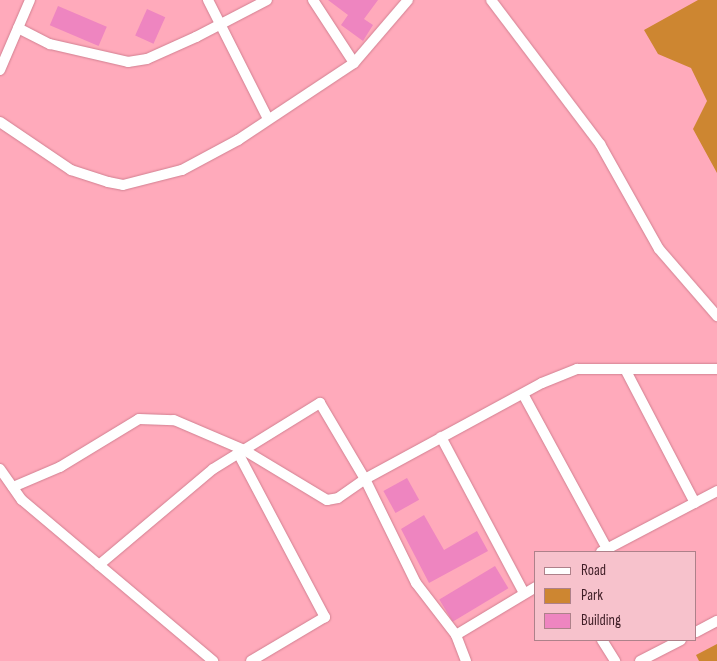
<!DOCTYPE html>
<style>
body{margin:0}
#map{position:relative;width:717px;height:661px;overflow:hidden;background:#fab;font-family:"Sofia Sans Condensed",sans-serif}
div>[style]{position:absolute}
.green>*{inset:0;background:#cd8631}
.building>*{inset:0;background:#ee85c0;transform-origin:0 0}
.roads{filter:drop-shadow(0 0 1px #d28091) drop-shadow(0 0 1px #d28091)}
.minor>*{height:10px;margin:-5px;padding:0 5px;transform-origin:5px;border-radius:5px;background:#fff}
span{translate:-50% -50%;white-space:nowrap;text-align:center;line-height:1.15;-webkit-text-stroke:4px #f7c2cc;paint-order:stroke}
.legend{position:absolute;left:534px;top:551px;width:162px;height:90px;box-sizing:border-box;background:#f7c2cc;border:1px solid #ae818a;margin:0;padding:6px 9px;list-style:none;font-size:15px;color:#401f27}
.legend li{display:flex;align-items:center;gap:10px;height:25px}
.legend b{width:25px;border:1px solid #ae818a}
</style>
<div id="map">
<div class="green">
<i style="clip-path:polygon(698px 0,717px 0,717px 173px,693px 129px,707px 101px,691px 68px,658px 54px,644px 30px)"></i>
<i style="clip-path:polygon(717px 644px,717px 661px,699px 661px,696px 655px)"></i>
</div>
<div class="building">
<i style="clip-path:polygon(328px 0,378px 0,364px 19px,373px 25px,363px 41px,341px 25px,348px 15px)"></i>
<i style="left:58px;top:6px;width:53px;height:21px;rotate:23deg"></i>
<i style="left:147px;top:9px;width:20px;height:29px;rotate:24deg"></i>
<i style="left:407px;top:478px;width:25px;height:27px;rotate:61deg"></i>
<i style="clip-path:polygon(424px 515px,444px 550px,477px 531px,488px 551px,429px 583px,401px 529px)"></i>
<i style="left:495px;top:566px;width:26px;height:65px;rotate:59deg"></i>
</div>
<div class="roads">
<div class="minor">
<i style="left:208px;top:0;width:133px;rotate:63.2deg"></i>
<i style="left:313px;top:0;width:75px;rotate:56.9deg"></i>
<i style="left:491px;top:0;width:181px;rotate:52.9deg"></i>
<i style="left:600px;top:144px;width:120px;rotate:60.7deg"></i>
<i style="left:659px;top:249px;width:89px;rotate:49.1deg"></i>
<i style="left:18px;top:28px;width:36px;rotate:27deg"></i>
<i style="left:50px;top:44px;width:80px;rotate:13deg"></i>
<i style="left:128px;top:62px;width:19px;rotate:-9deg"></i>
<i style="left:147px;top:59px;width:54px;rotate:-24.2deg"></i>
<i style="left:196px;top:37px;width:80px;rotate:-27.5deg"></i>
<i style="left:0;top:70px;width:76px;rotate:-66.8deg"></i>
<i style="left:0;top:122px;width:86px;rotate:34.1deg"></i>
<i style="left:71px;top:170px;width:39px;rotate:18deg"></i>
<i style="left:108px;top:182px;width:15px;rotate:11deg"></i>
<i style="left:123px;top:185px;width:61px;rotate:-14.3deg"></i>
<i style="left:182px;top:170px;width:64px;rotate:-28.2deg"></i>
<i style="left:238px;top:140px;width:139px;rotate:-33.6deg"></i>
<i style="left:354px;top:63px;width:83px;rotate:-49.4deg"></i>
<i style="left:625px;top:369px;width:151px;rotate:62.4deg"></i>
<i style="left:523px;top:394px;width:176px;rotate:61.5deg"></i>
<i style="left:441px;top:437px;width:177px;rotate:62deg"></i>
<i style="left:238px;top:453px;width:186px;rotate:62.1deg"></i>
<i style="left:325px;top:617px;width:86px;rotate:149.3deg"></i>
<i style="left:0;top:469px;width:38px;rotate:55deg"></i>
<i style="left:22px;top:500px;width:250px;rotate:40.1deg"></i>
<i style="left:13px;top:487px;width:51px;rotate:-23.1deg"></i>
<i style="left:60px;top:467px;width:92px;rotate:-31.3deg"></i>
<i style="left:139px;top:419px;width:35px;rotate:2deg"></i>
<i style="left:174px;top:420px;width:76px;rotate:23.2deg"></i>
<i style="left:244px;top:450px;width:97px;rotate:31.1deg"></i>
<i style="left:327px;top:500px;width:11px;rotate:-10deg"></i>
<i style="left:338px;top:498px;width:33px;rotate:-35deg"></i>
<i style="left:365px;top:479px;width:116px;rotate:63.9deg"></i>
<i style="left:416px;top:583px;width:66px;rotate:52.4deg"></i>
<i style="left:456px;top:635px;width:93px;rotate:-31deg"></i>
<i style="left:601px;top:552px;width:131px;rotate:-27.7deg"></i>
<i style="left:99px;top:565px;width:149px;rotate:-40.1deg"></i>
<i style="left:213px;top:469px;width:126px;rotate:-31.7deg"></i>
<i style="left:320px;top:403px;width:88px;rotate:59.4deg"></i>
<i style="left:365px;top:479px;width:201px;rotate:-28.5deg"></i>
<i style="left:542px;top:383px;width:38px;rotate:-22deg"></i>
<i style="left:577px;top:369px;width:140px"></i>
<i style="left:696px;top:632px;width:24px;rotate:-28deg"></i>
<i style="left:456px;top:635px;width:28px;rotate:69deg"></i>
<i style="left:602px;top:640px;width:25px;rotate:58deg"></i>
<i style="left:640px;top:661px;width:46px;rotate:-27.1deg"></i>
</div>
</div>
<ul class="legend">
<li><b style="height:6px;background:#fff"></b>Road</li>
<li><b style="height:14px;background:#cd8631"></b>Park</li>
<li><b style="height:14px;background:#ee85c0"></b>Building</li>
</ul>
</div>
